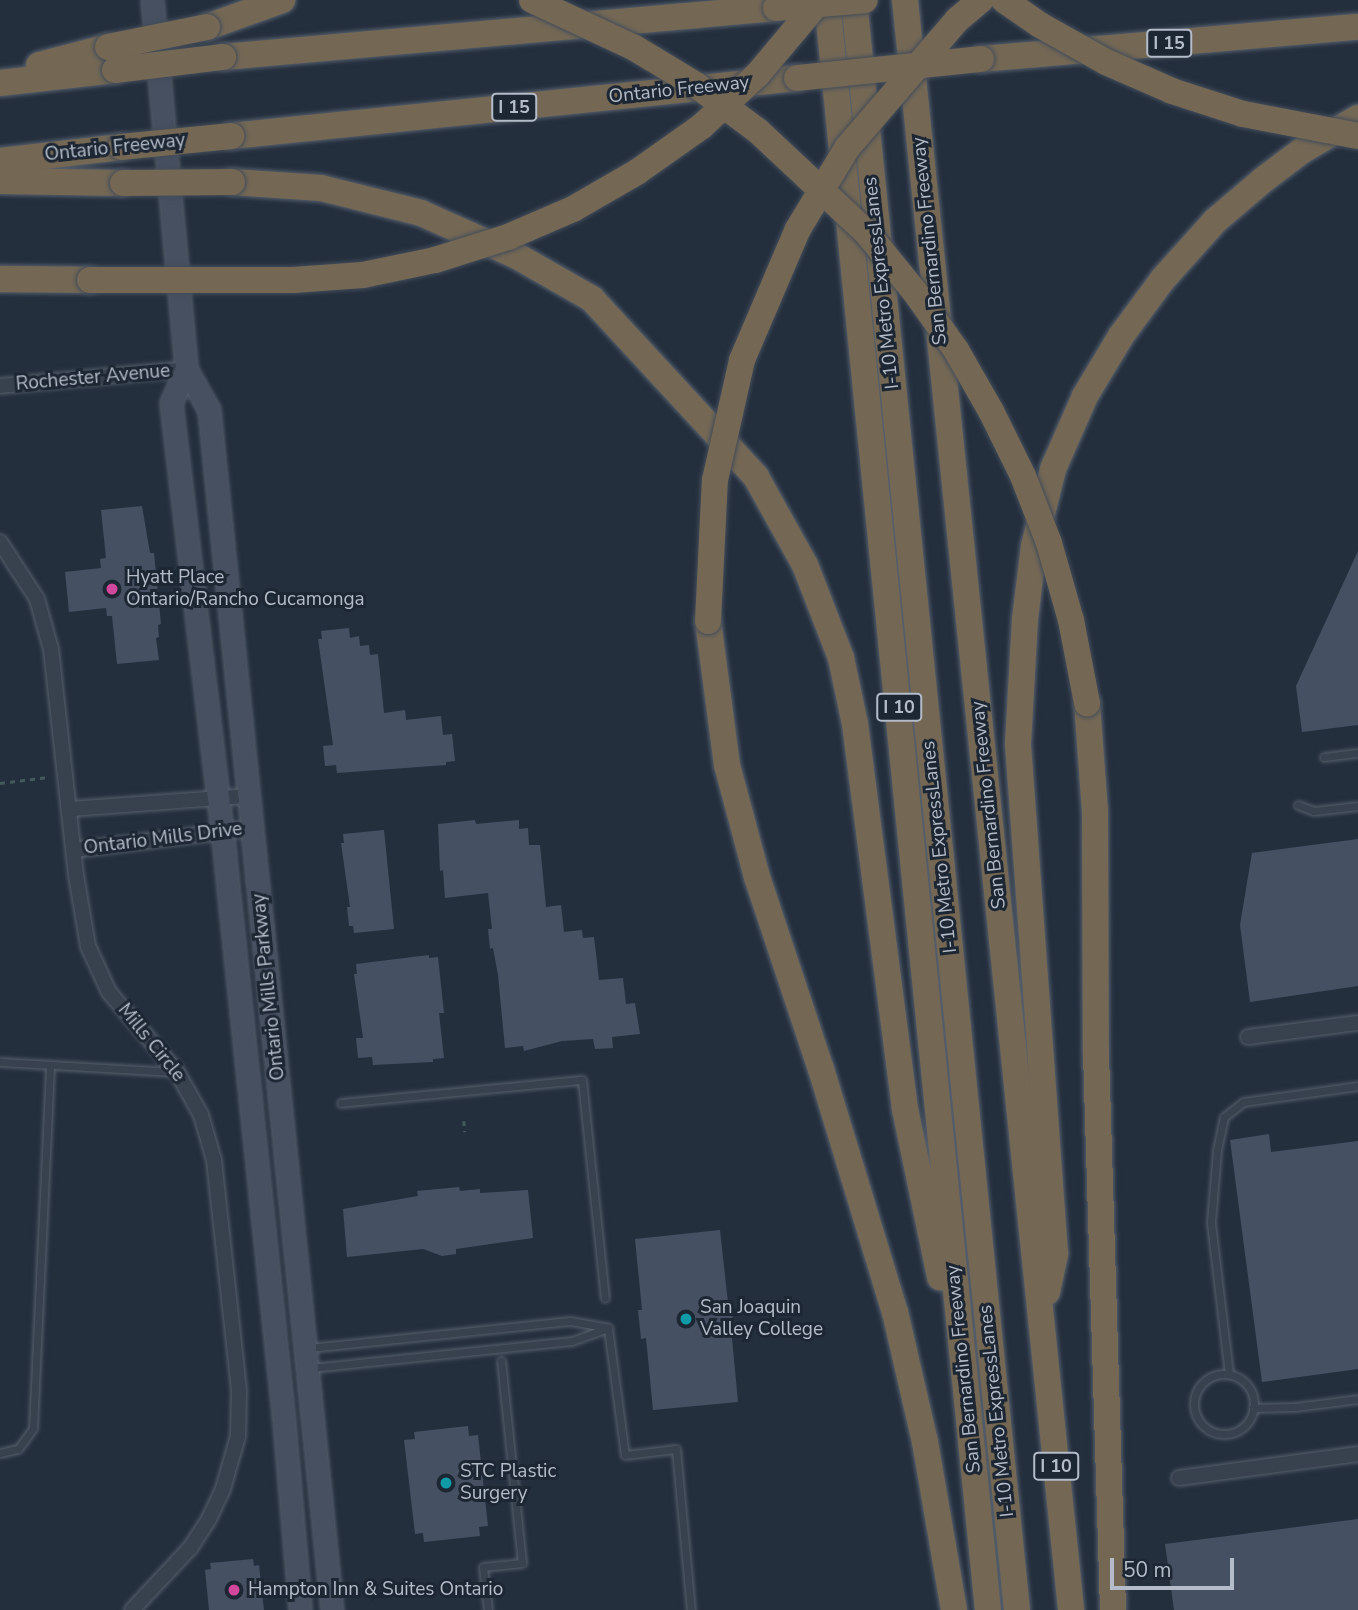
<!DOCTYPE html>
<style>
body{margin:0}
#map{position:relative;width:1358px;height:1610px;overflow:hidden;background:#242f3e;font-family:"Nunito Sans",sans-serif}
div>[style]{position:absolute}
.building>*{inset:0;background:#455162}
.path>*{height:2.5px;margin-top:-1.25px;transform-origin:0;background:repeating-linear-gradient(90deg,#44595c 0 5px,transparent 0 10px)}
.roads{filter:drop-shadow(0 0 2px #565f6c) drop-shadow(0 0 2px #565f6c)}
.lane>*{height:7px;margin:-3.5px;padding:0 3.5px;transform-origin:3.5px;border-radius:3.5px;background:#38414e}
.lane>.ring{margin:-3.5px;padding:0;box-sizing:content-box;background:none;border:7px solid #38414e;border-radius:50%}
.street>*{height:14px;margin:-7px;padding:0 7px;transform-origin:7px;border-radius:7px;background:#38414e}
.secondary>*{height:21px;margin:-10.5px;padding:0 10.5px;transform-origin:10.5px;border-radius:10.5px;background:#465061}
.highway>*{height:26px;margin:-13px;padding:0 13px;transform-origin:13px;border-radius:13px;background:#746855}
.bridges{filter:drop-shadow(0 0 2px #434c59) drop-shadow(0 0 2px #434c59)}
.highway-bridge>*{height:26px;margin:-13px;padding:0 13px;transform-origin:13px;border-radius:13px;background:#746855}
.dots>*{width:19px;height:19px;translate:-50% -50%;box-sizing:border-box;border:4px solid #1d2633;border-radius:50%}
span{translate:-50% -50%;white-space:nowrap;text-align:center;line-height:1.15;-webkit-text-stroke:6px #1d2633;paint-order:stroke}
.shield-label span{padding:2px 5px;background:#1d2633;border:2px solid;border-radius:5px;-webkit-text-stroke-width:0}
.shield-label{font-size:18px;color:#b4bcc9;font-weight:700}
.street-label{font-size:19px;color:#b4bcc9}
.poi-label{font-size:19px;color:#b4bcc9}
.left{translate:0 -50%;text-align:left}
.scale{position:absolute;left:1110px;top:1558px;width:124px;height:32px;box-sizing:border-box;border:4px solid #b4bcc9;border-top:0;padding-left:9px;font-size:21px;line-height:24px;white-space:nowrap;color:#b4bcc9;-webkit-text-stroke:5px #1d2633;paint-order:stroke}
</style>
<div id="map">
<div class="building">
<i style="clip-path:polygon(142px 506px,150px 553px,154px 553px,161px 624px,158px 625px,159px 637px,156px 638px,159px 660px,117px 664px,112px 616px,107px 616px,106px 608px,69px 612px,65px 572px,101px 568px,100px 559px,106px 558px,101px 510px)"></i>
<i style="clip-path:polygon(1358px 551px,1358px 725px,1302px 732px,1296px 686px)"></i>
<i style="clip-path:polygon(349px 628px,350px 638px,359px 636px,360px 646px,369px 645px,370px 655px,378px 654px,384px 713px,405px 710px,406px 720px,441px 716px,443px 735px,452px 734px,455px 761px,446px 762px,446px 765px,337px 773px,336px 765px,325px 766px,323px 746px,333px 745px,318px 639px,322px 639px,321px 631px)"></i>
<i style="clip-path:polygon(475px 820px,476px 824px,519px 820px,519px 829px,528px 828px,529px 845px,540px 845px,546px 907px,561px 905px,564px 932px,582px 930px,583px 938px,594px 937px,599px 980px,623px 978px,626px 1004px,635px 1003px,640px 1034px,612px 1037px,613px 1048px,595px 1049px,593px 1039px,562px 1041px,524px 1051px,523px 1046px,505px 1048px,498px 975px,493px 948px,490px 949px,488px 929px,492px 929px,488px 893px,445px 898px,443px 870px,440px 871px,438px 824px)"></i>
<i style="clip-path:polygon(384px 830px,394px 929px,354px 933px,353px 926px,349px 926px,347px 907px,350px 907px,341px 843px,344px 843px,343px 834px)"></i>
<i style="clip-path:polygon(1358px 839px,1358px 986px,1250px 1002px,1240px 925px,1252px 853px)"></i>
<i style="clip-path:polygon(429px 955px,429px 958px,438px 957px,444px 1013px,439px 1013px,444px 1058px,433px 1059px,433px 1062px,373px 1065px,372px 1057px,358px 1058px,356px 1038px,363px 1038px,354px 974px,357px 974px,356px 964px)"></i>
<i style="clip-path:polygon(1269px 1134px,1271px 1152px,1358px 1141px,1358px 1369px,1262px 1382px,1230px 1140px)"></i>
<i style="clip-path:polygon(459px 1187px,460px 1191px,480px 1189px,480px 1193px,528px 1190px,533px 1238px,456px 1249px,456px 1254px,442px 1256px,423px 1249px,347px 1257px,343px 1209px,418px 1196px,417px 1191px)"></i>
<i style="clip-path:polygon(720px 1230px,728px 1303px,731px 1303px,734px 1328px,731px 1328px,738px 1402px,653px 1410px,646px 1338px,641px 1339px,638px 1310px,642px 1310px,635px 1239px)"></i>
<i style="clip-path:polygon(468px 1426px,469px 1436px,478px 1435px,488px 1526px,479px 1527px,480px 1536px,424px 1542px,423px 1533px,415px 1534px,404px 1440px,415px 1439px,414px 1432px)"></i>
<i style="clip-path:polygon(1358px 1519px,1358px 1610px,1174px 1610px,1165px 1544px)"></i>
<i style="clip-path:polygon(253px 1559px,254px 1566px,259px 1565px,264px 1610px,209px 1610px,205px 1570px,211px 1569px,210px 1563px)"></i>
</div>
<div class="path">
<i style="left:0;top:783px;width:49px;rotate:-7deg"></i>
<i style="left:464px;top:1121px;width:11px;rotate:85deg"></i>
</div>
<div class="roads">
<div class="lane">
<i style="left:1324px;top:757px;width:34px;rotate:-7deg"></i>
<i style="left:1298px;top:805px;width:17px;rotate:21deg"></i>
<i style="left:1314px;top:811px;width:44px;rotate:-6.5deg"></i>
<i style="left:0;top:1062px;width:174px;rotate:3.3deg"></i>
<i style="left:341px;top:1103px;width:242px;rotate:-5.5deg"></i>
<i style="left:582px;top:1080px;width:219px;rotate:84deg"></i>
<i style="left:608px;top:1328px;width:128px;rotate:82.4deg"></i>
<i style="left:625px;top:1455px;width:51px;rotate:-6.7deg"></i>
<i style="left:676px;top:1449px;width:162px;rotate:84.7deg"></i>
<i style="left:309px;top:1348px;width:262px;rotate:-5.9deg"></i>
<i style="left:570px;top:1321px;width:39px;rotate:10deg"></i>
<i style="left:311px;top:1368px;width:262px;rotate:-5.9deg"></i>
<i style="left:572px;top:1341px;width:37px;rotate:-20deg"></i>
<i style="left:1229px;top:1374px;width:153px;rotate:-96.8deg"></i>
<i style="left:1211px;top:1222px;width:72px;rotate:-85.2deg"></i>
<i style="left:1217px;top:1150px;width:34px;rotate:-78deg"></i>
<i style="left:1224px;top:1117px;width:24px;rotate:-38deg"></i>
<i style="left:1243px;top:1102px;width:116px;rotate:-7.9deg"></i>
<i class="ring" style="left:1194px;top:1374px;width:53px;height:53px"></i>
<i style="left:1253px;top:1408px;width:42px;rotate:-1.4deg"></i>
<i style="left:1295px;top:1407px;width:64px;rotate:-7.2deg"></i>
<i style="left:0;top:1453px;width:18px;rotate:-13deg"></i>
<i style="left:18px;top:1449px;width:26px;rotate:-54deg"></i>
<i style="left:33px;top:1428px;width:363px;rotate:-87.3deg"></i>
<i style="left:488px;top:1610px;width:43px;rotate:-96.6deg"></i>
<i style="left:483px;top:1567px;width:39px;rotate:-6deg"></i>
<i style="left:522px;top:1563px;width:203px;rotate:-95.9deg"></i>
</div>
<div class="street">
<i style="left:0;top:386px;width:187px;rotate:-5.2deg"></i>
<i style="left:0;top:542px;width:68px;rotate:57deg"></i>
<i style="left:37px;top:599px;width:52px;rotate:74.4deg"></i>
<i style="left:51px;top:649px;width:227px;rotate:83.7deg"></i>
<i style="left:76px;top:875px;width:72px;rotate:80.4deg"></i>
<i style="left:88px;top:946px;width:51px;rotate:65.5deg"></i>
<i style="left:109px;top:992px;width:105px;rotate:49.6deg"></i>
<i style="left:177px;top:1072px;width:49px;rotate:60.8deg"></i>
<i style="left:201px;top:1115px;width:47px;rotate:73.9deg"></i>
<i style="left:214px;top:1160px;width:231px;rotate:83.8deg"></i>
<i style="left:239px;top:1390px;width:46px;rotate:91.2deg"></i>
<i style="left:238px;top:1436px;width:55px;rotate:105.8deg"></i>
<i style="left:223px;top:1489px;width:33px;rotate:115deg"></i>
<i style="left:209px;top:1519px;width:35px;rotate:123deg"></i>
<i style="left:190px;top:1548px;width:85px;rotate:133.1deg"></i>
<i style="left:70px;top:809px;width:179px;rotate:-4.2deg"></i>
<i style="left:74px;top:850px;width:179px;rotate:-7deg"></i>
<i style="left:1248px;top:1037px;width:111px;rotate:-7.3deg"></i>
<i style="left:1179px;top:1478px;width:181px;rotate:-7.6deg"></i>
</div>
<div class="secondary">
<i style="left:152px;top:0;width:371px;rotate:84.7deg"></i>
<i style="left:186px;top:369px;width:47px;rotate:60.7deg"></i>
<i style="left:209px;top:410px;width:1206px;rotate:84.15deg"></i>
<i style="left:186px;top:369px;width:37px;rotate:114deg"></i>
<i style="left:171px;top:403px;width:458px;rotate:83.2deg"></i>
<i style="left:225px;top:858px;width:567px;rotate:84.03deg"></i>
<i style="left:284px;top:1422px;width:189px;rotate:85.1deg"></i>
</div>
<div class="highway">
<i style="left:827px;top:0;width:1618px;rotate:84.29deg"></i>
<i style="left:854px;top:0;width:1618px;rotate:84.22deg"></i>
<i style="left:905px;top:0;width:1619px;rotate:84.11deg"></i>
<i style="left:207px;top:27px;width:80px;rotate:-19.8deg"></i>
<i style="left:223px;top:57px;width:555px;rotate:-5.06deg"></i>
<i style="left:981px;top:59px;width:378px;rotate:-4.9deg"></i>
<i style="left:39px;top:65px;width:71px;rotate:-14.6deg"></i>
<i style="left:0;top:83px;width:116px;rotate:-6.4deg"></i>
<i style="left:231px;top:136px;width:569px;rotate:-5.85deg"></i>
<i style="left:0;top:161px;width:122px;rotate:-6.6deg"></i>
<i style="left:0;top:181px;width:123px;rotate:0.9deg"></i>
<i style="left:232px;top:182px;width:89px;rotate:3.9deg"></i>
<i style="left:321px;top:188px;width:103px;rotate:14deg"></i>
<i style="left:421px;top:213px;width:103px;rotate:24.1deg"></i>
<i style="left:515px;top:255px;width:89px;rotate:29.7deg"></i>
<i style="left:592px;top:299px;width:242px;rotate:47.3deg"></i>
<i style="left:756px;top:477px;width:101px;rotate:60.9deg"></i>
<i style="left:805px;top:565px;width:100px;rotate:68.8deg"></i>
<i style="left:841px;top:658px;width:67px;rotate:78deg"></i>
<i style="left:855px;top:724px;width:388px;rotate:82.6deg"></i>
<i style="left:905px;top:1109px;width:172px;rotate:78.2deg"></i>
<i style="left:0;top:279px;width:90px;rotate:0.6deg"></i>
<i style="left:708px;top:621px;width:145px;rotate:82.5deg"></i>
<i style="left:727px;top:765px;width:116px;rotate:75deg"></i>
<i style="left:757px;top:877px;width:202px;rotate:71.6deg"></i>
<i style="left:821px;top:1069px;width:254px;rotate:73.1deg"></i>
<i style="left:895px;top:1312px;width:133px;rotate:77deg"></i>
<i style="left:925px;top:1442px;width:170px;rotate:80.2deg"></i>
<i style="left:1087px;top:703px;width:108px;rotate:85.8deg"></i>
<i style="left:1095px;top:811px;width:242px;rotate:89.8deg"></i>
<i style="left:1096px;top:1053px;width:557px;rotate:88.25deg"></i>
<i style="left:1047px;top:1292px;width:40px;rotate:-78deg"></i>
<i style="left:1055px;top:1253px;width:510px;rotate:-94.16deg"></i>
<i style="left:1018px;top:744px;width:125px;rotate:-86.8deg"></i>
<i style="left:1025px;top:619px;width:74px;rotate:-83deg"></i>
<i style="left:1034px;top:546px;width:79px;rotate:-76.1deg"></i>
<i style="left:1053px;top:469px;width:80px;rotate:-66.3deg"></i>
<i style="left:1085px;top:396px;width:70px;rotate:-59deg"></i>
<i style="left:1121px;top:336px;width:71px;rotate:-53.6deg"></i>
<i style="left:1163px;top:279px;width:78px;rotate:-48.1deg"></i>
<i style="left:1215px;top:221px;width:63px;rotate:-40.5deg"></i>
<i style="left:1263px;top:180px;width:50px;rotate:-36.9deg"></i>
<i style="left:1303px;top:150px;width:64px;rotate:-30.2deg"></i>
</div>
</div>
<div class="bridges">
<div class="highway-bridge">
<i style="left:532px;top:0;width:111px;rotate:25deg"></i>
<i style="left:633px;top:47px;width:74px;rotate:31.1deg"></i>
<i style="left:696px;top:85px;width:77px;rotate:36.6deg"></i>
<i style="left:758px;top:131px;width:149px;rotate:43.1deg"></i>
<i style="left:867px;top:233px;width:76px;rotate:50.9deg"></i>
<i style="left:915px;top:292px;width:71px;rotate:54.7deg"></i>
<i style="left:956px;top:350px;width:70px;rotate:60.2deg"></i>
<i style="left:991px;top:411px;width:72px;rotate:63.8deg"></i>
<i style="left:1023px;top:476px;width:72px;rotate:68.8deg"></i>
<i style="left:1049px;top:543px;width:80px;rotate:74.1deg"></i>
<i style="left:1071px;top:620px;width:85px;rotate:79.1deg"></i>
<i style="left:1004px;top:0;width:44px;rotate:34.8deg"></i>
<i style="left:1040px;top:25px;width:76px;rotate:29.3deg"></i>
<i style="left:1106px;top:62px;width:72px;rotate:23.7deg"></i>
<i style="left:1172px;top:91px;width:75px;rotate:17.9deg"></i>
<i style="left:1243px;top:114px;width:117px;rotate:10.8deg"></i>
<i style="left:776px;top:8px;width:89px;rotate:-5.1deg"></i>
<i style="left:108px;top:47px;width:101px;rotate:-11.4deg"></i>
<i style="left:115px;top:70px;width:109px;rotate:-6.9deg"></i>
<i style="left:797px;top:78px;width:185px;rotate:-5.9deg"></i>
<i style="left:121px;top:147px;width:111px;rotate:-5.7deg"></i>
<i style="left:123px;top:183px;width:109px;rotate:-0.5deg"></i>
<i style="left:90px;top:280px;width:203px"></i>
<i style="left:293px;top:280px;width:70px;rotate:-4.1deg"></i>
<i style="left:363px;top:275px;width:74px;rotate:-11.8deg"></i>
<i style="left:435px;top:260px;width:77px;rotate:-17.5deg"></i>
<i style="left:508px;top:237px;width:71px;rotate:-23.3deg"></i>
<i style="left:573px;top:209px;width:74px;rotate:-30deg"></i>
<i style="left:637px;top:172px;width:80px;rotate:-35.3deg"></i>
<i style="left:702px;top:126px;width:76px;rotate:-42.9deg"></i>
<i style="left:758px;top:74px;width:97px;rotate:-50deg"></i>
<i style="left:708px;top:621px;width:141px;rotate:-87.2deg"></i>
<i style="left:715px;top:480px;width:123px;rotate:-77.3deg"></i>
<i style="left:742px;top:360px;width:142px;rotate:-66.9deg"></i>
<i style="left:798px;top:229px;width:95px;rotate:-58.8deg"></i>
<i style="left:847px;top:148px;width:169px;rotate:-49.3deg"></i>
<i style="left:957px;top:20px;width:31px;rotate:-40deg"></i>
</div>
</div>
<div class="dots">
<i style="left:112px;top:589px;background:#d1479c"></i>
<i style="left:686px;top:1319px;background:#0f9aa8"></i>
<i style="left:446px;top:1483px;background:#0f9aa8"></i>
<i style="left:234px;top:1590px;background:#d1479c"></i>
</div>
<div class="shield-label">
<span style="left:1169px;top:43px">I 15</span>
<span style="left:514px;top:107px">I 15</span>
<span style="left:899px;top:707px">I 10</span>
<span style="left:1056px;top:1466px">I 10</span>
</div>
<div class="street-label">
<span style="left:679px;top:90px;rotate:-6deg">Ontario Freeway</span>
<span style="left:115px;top:148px;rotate:-6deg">Ontario Freeway</span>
<span style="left:930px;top:241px;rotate:-96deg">San Bernardino Freeway</span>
<span style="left:882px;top:283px;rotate:-96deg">I-10 Metro ExpressLanes</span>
<span style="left:93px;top:378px;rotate:-5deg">Rochester Avenue</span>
<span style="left:989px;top:805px;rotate:-96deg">San Bernardino Freeway</span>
<span style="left:163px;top:839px;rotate:-7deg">Ontario Mills Drive</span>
<span style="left:940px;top:847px;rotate:-96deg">I-10 Metro ExpressLanes</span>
<span style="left:269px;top:987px;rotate:-96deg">Ontario Mills Parkway</span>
<span style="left:151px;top:1043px;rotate:51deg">Mills Circle</span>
<span style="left:964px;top:1369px;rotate:-96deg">San Bernardino Freeway</span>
<span style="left:997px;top:1411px;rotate:-96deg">I-10 Metro ExpressLanes</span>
</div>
<div class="poi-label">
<span class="left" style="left:126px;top:589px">Hyatt Place<br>Ontario/Rancho Cucamonga</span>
<span class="left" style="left:700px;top:1319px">San Joaquin<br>Valley College</span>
<span class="left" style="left:460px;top:1483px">STC Plastic<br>Surgery</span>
<span class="left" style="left:248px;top:1590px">Hampton Inn &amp; Suites Ontario</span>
</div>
<div class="scale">50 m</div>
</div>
